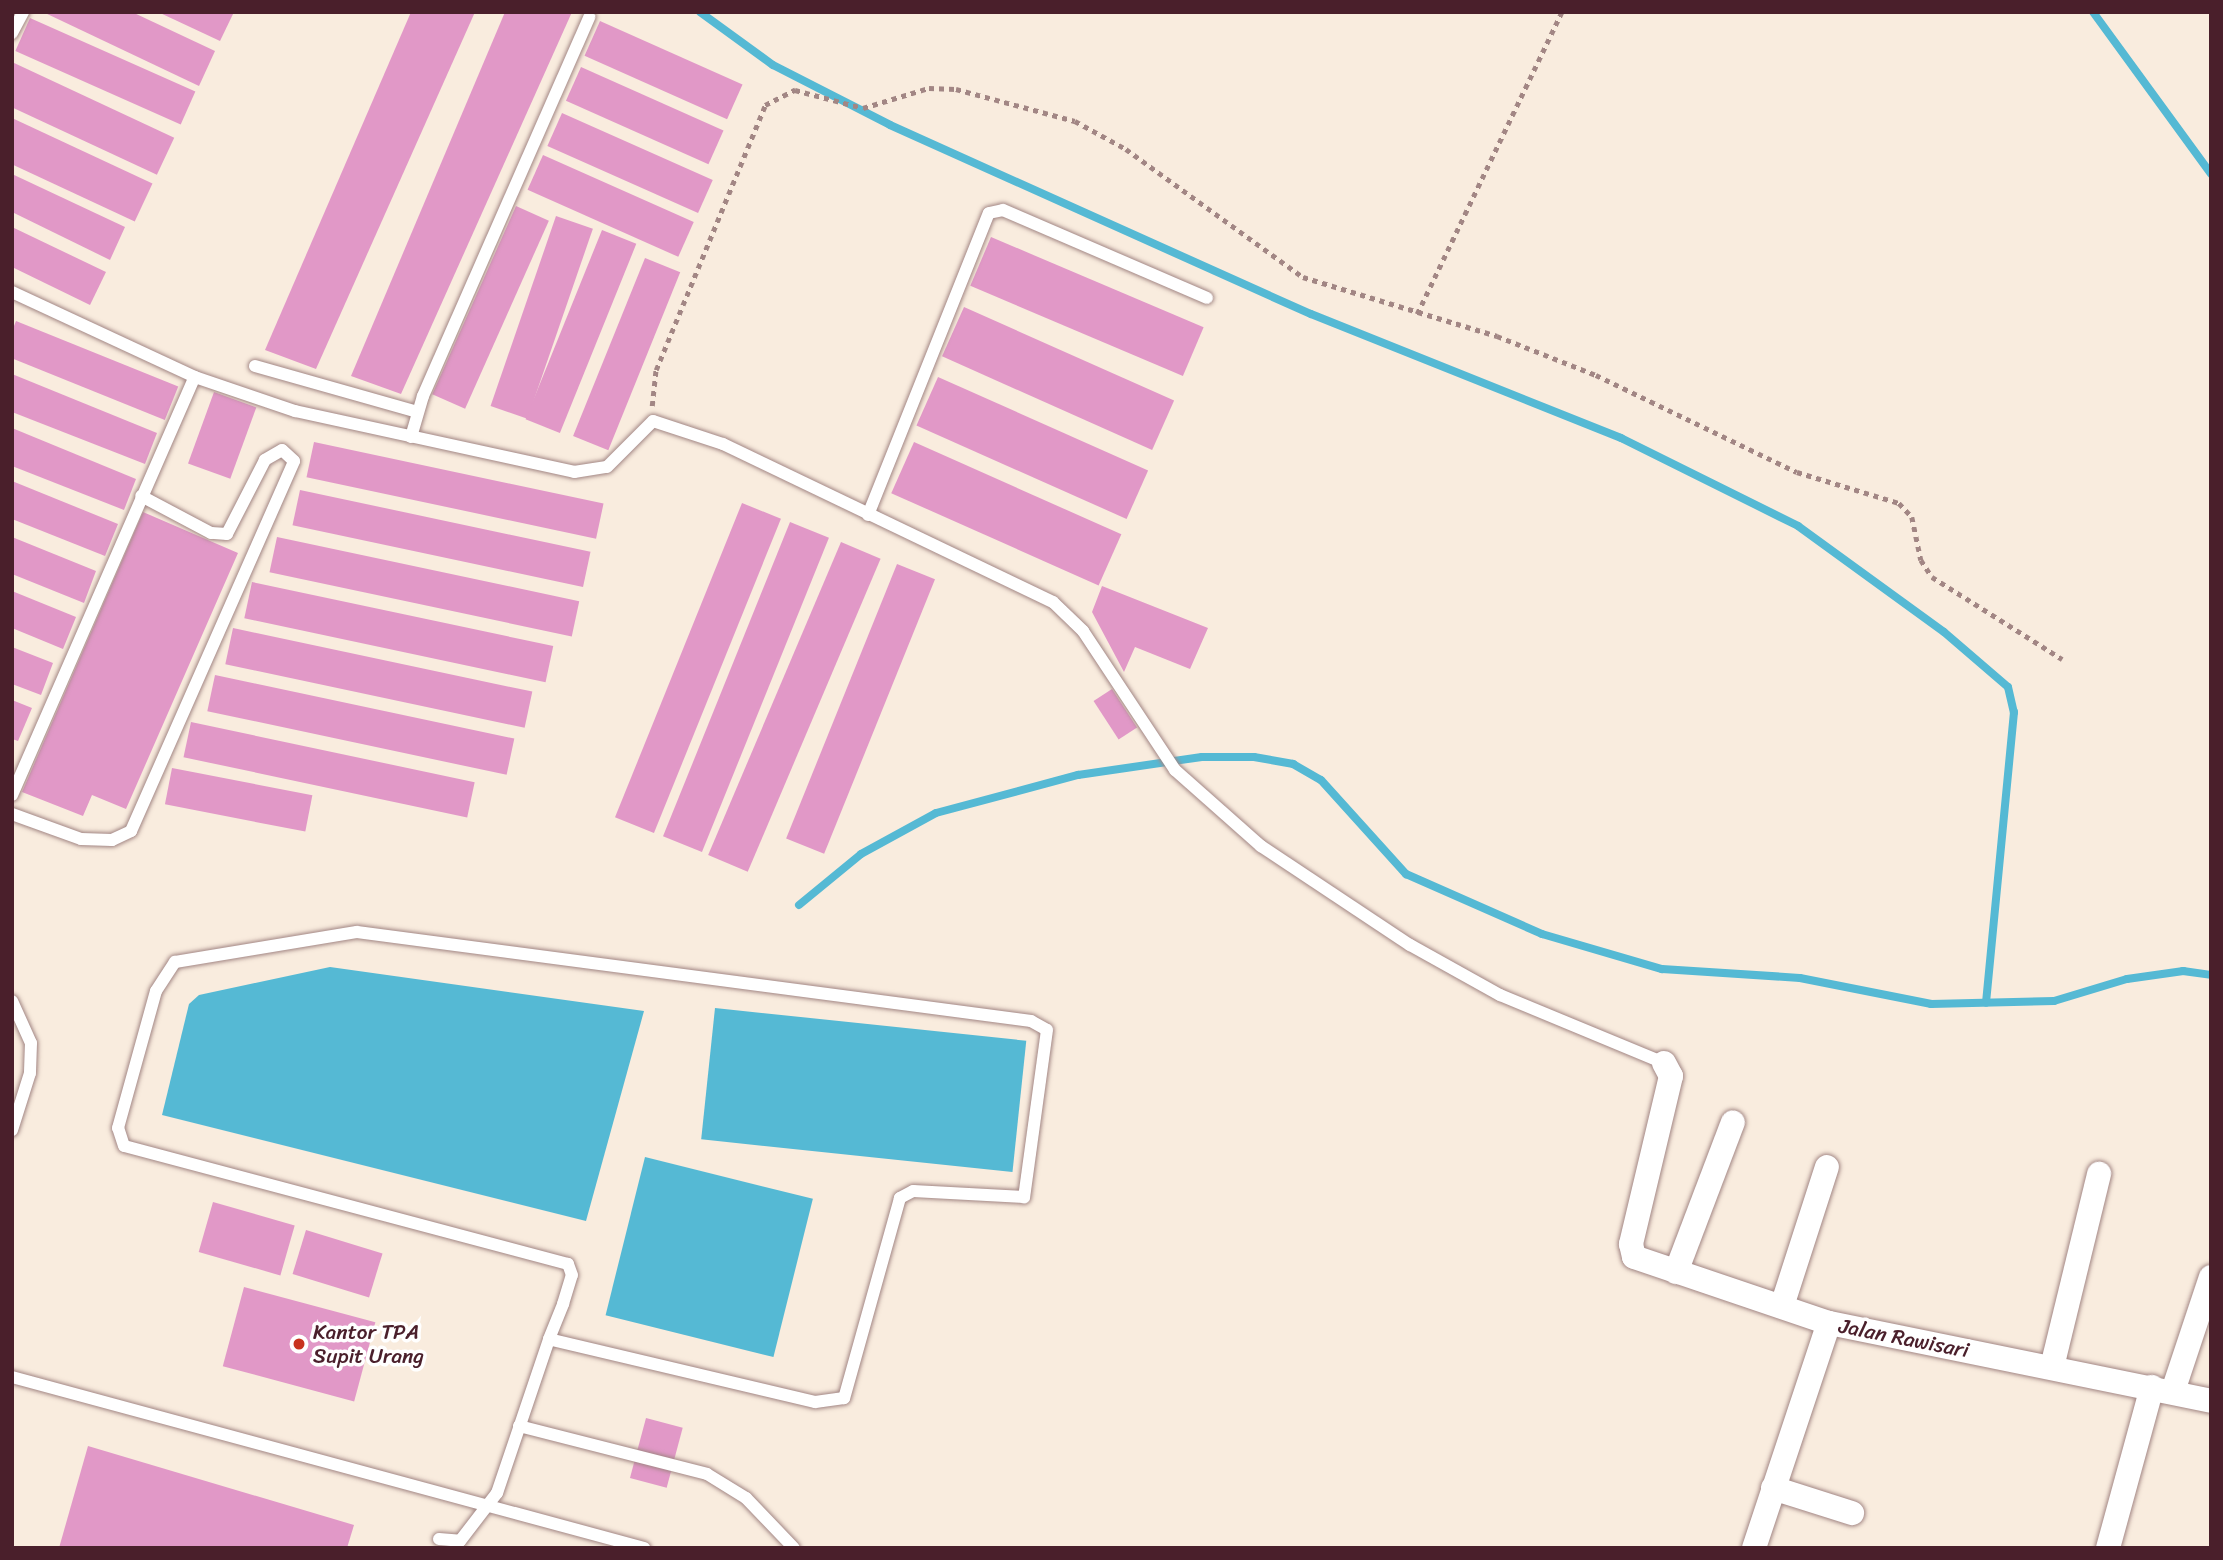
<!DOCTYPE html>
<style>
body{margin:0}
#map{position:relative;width:2223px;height:1560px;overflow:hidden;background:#f9ecde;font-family:Sriracha,sans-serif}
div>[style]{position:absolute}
.water>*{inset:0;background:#55b9d4;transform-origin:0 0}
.stream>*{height:8px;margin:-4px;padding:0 4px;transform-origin:4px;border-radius:4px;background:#55b9d4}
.building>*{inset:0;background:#e198c7;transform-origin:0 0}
.path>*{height:4.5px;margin-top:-2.25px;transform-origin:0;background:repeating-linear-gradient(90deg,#a28684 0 5px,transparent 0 10px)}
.roads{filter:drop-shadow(0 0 2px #a28684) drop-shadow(0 0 2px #a28684)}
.service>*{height:12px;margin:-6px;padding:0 6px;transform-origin:6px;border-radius:6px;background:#fff}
.minor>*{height:24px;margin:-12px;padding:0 12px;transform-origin:12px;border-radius:12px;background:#fff}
.dots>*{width:19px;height:19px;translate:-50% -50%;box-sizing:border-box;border:4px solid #fff;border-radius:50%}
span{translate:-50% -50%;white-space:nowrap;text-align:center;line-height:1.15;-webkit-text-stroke:7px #fff;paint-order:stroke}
.poi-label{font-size:21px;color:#4a1f2b}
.left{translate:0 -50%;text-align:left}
.street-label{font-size:21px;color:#4a1f2b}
.frame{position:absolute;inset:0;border:14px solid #4a1f2b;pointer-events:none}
</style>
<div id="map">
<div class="water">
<i style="clip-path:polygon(330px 967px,644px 1011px,586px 1221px,162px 1115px,189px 1004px,199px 995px)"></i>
<i style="left:715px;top:1008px;width:313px;height:132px;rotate:6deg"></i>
<i style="left:645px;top:1157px;width:173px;height:163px;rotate:14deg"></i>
</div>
<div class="stream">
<i style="left:700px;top:12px;width:90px;rotate:36deg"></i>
<i style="left:773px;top:65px;width:131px;rotate:27.1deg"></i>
<i style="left:890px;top:125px;width:461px;rotate:24.2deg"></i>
<i style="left:1311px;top:314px;width:334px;rotate:21.8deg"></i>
<i style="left:1621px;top:438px;width:198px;rotate:26.4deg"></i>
<i style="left:1798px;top:526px;width:180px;rotate:36deg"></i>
<i style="left:1944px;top:632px;width:84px;rotate:40.7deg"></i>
<i style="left:2008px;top:687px;width:26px;rotate:77deg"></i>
<i style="left:2014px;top:712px;width:292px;rotate:95.5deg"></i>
<i style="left:2093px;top:12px;width:200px;rotate:53.9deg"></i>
<i style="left:799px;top:905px;width:80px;rotate:-39.4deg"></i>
<i style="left:861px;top:854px;width:85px;rotate:-28.7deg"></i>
<i style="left:936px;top:813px;width:147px;rotate:-15deg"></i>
<i style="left:1078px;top:775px;width:125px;rotate:-8.3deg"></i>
<i style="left:1202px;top:757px;width:52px"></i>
<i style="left:1254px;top:757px;width:40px;rotate:10deg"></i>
<i style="left:1293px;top:764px;width:32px;rotate:30deg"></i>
<i style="left:1321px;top:780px;width:127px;rotate:47.9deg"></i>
<i style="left:1406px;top:874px;width:149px;rotate:23.8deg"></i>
<i style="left:1542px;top:934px;width:125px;rotate:16.3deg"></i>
<i style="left:1662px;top:969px;width:138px;rotate:3.7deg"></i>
<i style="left:1800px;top:978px;width:134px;rotate:11.2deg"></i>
<i style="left:1931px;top:1004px;width:123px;rotate:-1.4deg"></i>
<i style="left:2054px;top:1001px;width:76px;rotate:-16.8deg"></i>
<i style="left:2127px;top:979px;width:57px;rotate:-8.1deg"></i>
<i style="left:2183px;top:971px;width:28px;rotate:8deg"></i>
</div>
<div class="building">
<i style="clip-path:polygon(43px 12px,132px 12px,215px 51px,199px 86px)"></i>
<i style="clip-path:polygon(158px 12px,234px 12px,220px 41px)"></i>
<i style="clip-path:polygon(411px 12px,475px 12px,316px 369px,265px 350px)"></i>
<i style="clip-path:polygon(505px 12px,572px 12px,401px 394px,351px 376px)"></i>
<i style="left:30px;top:18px;width:181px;height:36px;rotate:24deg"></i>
<i style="left:600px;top:21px;width:156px;height:38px;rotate:24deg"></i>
<i style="left:12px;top:62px;width:179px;height:41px;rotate:25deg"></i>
<i style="left:581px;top:67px;width:156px;height:37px;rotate:24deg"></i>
<i style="left:562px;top:113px;width:165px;height:36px;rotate:24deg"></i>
<i style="left:12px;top:118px;width:155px;height:42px;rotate:25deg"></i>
<i style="left:543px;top:155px;width:165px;height:38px;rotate:24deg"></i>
<i style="clip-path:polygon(12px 174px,125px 227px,110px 260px,12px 212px)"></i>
<i style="left:516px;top:206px;width:36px;height:206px;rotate:24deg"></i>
<i style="left:556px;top:216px;width:39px;height:201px;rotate:19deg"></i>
<i style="clip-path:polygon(12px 227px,106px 272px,90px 305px,12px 267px)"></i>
<i style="left:602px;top:230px;width:37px;height:204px;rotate:22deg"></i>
<i style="left:991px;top:237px;width:231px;height:53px;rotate:23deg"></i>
<i style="left:645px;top:258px;width:38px;height:192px;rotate:22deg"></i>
<i style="left:964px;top:307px;width:230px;height:54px;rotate:24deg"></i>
<i style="left:16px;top:321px;width:175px;height:36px;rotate:22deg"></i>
<i style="clip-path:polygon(12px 374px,157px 433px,145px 464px,12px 412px)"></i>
<i style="left:938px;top:377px;width:230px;height:53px;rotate:24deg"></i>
<i style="left:214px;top:392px;width:45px;height:76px;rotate:20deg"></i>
<i style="clip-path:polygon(12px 428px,136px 479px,124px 510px,12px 466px)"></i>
<i style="left:314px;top:442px;width:296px;height:36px;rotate:12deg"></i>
<i style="left:914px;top:442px;width:227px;height:56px;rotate:24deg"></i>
<i style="clip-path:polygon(12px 481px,118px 524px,105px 556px,12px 519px)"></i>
<i style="left:300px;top:490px;width:297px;height:36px;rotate:12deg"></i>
<i style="left:742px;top:503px;width:42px;height:339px;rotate:22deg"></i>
<i style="clip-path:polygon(143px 512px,238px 553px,126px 809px,92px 795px,83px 816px,22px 792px)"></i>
<i style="left:790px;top:522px;width:42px;height:339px;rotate:22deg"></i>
<i style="clip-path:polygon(12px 537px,96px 571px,84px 603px,12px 574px)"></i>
<i style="left:277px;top:537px;width:309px;height:36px;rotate:12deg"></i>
<i style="left:841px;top:542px;width:43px;height:340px;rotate:23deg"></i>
<i style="left:897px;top:564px;width:41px;height:296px;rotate:22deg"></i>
<i style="left:252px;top:582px;width:308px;height:37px;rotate:12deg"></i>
<i style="clip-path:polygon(1102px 586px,1208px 628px,1190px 669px,1135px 647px,1124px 672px,1092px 612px)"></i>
<i style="clip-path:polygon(12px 591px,76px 617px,63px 649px,12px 628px)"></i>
<i style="left:233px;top:628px;width:306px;height:37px;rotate:12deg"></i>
<i style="clip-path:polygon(12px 647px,53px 663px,41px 695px,12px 684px)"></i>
<i style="left:215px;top:675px;width:306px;height:37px;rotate:12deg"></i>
<i style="left:1112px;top:689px;width:46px;height:22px;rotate:57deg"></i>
<i style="clip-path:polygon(12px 700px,32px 708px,18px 741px,12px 739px)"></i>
<i style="left:191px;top:722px;width:290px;height:36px;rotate:12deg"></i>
<i style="left:172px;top:768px;width:143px;height:37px;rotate:11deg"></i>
<i style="left:213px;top:1202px;width:85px;height:52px;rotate:16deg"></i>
<i style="left:306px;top:1230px;width:80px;height:46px;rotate:17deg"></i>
<i style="left:244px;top:1287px;width:136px;height:82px;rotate:15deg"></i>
<i style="left:646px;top:1418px;width:38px;height:62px;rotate:15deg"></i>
<i style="clip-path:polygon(88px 1446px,354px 1525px,347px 1548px,59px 1548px)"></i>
</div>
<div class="path">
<i style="left:1417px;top:314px;width:335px;rotate:-64.4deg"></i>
<i style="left:652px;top:406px;width:36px;rotate:-84deg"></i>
<i style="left:656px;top:370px;width:287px;rotate:-67.6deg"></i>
<i style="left:765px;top:105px;width:34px;rotate:-27deg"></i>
<i style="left:795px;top:90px;width:70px;rotate:14.8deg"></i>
<i style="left:863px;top:108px;width:69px;rotate:-16.9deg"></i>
<i style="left:929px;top:88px;width:27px;rotate:2deg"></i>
<i style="left:956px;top:89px;width:123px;rotate:15.1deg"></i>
<i style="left:1075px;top:121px;width:58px;rotate:28.8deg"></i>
<i style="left:1126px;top:149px;width:218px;rotate:35.9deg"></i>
<i style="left:1303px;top:277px;width:203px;rotate:16.9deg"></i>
<i style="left:1497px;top:336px;width:106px;rotate:21.5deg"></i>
<i style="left:1596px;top:375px;width:223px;rotate:25.8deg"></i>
<i style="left:1797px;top:472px;width:107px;rotate:16.9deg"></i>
<i style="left:1899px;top:503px;width:19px;rotate:47deg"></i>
<i style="left:1912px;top:517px;width:44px;rotate:78.2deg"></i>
<i style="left:1921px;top:560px;width:20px;rotate:57deg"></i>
<i style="left:1932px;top:577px;width:154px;rotate:32.2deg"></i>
</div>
<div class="roads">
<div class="service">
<i style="left:12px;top:33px;width:24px;rotate:-62deg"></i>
<i style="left:12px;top:292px;width:202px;rotate:24.9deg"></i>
<i style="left:195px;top:377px;width:106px;rotate:18.8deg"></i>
<i style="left:295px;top:411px;width:286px;rotate:12.3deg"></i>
<i style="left:574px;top:472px;width:33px;rotate:-9deg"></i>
<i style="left:607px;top:467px;width:65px;rotate:-45deg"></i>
<i style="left:653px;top:421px;width:74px;rotate:18.2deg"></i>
<i style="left:723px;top:444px;width:366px;rotate:25.6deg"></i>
<i style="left:1053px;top:602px;width:42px;rotate:44deg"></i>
<i style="left:1083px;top:631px;width:167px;rotate:56.5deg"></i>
<i style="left:1175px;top:770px;width:115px;rotate:41.5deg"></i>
<i style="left:1261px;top:846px;width:179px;rotate:33.6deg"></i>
<i style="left:1410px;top:945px;width:103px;rotate:29.1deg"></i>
<i style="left:1500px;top:995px;width:178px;rotate:22.5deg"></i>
<i style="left:255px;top:366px;width:169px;rotate:15.8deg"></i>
<i style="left:411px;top:437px;width:43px;rotate:-73.7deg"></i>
<i style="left:423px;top:396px;width:414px;rotate:-66.3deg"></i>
<i style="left:868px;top:515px;width:325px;rotate:-68.2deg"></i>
<i style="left:989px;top:213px;width:14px;rotate:-12deg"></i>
<i style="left:1003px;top:210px;width:222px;rotate:23.3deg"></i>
<i style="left:12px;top:795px;width:456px;rotate:-66.4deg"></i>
<i style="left:12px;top:814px;width:73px;rotate:19.9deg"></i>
<i style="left:81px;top:839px;width:31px;rotate:2deg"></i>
<i style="left:112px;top:840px;width:21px;rotate:-25deg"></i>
<i style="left:131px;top:831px;width:404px;rotate:-66.2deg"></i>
<i style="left:294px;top:461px;width:16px;rotate:-137deg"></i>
<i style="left:282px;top:450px;width:20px;rotate:150deg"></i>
<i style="left:265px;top:460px;width:83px;rotate:117.2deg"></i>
<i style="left:227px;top:534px;width:16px;rotate:-176deg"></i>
<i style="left:211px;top:533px;width:79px;rotate:-152.1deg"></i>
<i style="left:12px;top:1001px;width:46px;rotate:65.7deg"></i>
<i style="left:31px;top:1043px;width:30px;rotate:92deg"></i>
<i style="left:30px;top:1073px;width:60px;rotate:107.5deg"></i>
<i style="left:12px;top:1377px;width:655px;rotate:15.14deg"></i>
<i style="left:519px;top:1426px;width:194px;rotate:14.3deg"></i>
<i style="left:707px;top:1474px;width:46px;rotate:31.6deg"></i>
<i style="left:746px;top:1498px;width:69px;rotate:46.2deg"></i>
<i style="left:439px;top:1539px;width:21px;rotate:5deg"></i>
<i style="left:460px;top:1541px;width:61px;rotate:-52.4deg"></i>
<i style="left:497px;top:1493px;width:163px;rotate:-71.3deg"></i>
<i style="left:549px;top:1339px;width:38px;rotate:-68deg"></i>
<i style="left:563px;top:1304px;width:30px;rotate:-73deg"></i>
<i style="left:572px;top:1275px;width:12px;rotate:-110deg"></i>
<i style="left:568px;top:1264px;width:459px;rotate:-165.1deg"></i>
<i style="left:124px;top:1146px;width:19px;rotate:-108deg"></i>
<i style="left:118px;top:1128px;width:142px;rotate:-74.5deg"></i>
<i style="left:156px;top:991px;width:35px;rotate:-57deg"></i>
<i style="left:175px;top:962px;width:184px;rotate:-9.4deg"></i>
<i style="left:357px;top:932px;width:680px;rotate:7.52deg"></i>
<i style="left:1031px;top:1021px;width:18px;rotate:29deg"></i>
<i style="left:1047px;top:1030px;width:169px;rotate:97.8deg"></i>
<i style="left:1024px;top:1197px;width:111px;rotate:-176.9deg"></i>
<i style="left:913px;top:1191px;width:15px;rotate:152deg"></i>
<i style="left:900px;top:1198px;width:208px;rotate:105.6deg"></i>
<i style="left:844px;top:1398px;width:29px;rotate:172deg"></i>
<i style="left:815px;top:1402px;width:273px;rotate:-166.7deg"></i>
</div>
<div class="minor">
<i style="left:1664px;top:1063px;width:15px;rotate:62deg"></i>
<i style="left:1671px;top:1076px;width:173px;rotate:103.4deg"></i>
<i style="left:1631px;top:1244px;width:13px;rotate:77deg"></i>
<i style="left:1634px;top:1257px;width:206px;rotate:18.7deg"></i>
<i style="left:1676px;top:1272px;width:160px;rotate:-69.2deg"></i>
<i style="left:1782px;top:1306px;width:146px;rotate:-72.1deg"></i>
<i style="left:2052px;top:1367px;width:199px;rotate:-76.3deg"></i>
<i style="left:2173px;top:1391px;width:120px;rotate:-71.6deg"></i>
<i style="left:1773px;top:1488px;width:83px;rotate:17.6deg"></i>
<i style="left:1754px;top:1548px;width:237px;rotate:-71.6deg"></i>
<i style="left:1829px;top:1323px;width:390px;rotate:11.5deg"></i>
<i style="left:2108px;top:1548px;width:167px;rotate:-74.7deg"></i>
</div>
</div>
<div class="dots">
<i style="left:299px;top:1344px;background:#c8321e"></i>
</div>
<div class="poi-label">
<span class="left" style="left:313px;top:1344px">Kantor TPA<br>Supit Urang</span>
</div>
<div class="street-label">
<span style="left:1904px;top:1338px;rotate:11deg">Jalan Rawisari</span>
</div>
<div class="frame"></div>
</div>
